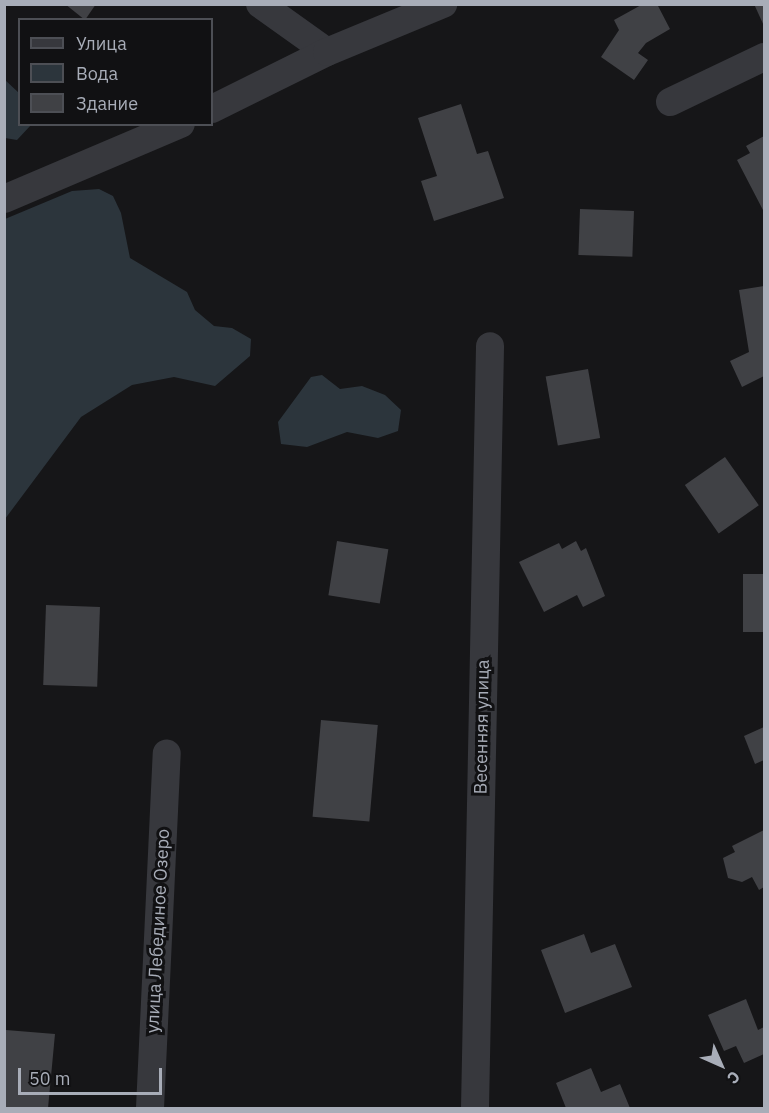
<!DOCTYPE html>
<meta charset="utf-8">
<style>
body{margin:0}
#map{position:relative;width:769px;height:1113px;overflow:hidden;background:#161618;font-family:"IBM Plex Sans",sans-serif}
div>[style]{position:absolute}
.water>*{inset:0;background:#2c353c}
.building>*{inset:0;background:#404145;transform-origin:0 0}
.minor>*{height:28px;margin:-14px;padding:0 14px;transform-origin:14px;border-radius:14px;background:#37383d}
span{translate:-50% -50%;white-space:nowrap;text-align:center;line-height:1.15;-webkit-text-stroke:6px #111113;paint-order:stroke}
.street-label{font-size:18px;color:#a8adb8}
.frame{position:absolute;inset:0;border:6px solid #a8adb8;pointer-events:none}
.legend{position:absolute;left:18px;top:18px;width:195px;height:108px;box-sizing:border-box;background:#111113;border:2px solid #4d4f55;margin:0;padding:8px 10px;list-style:none;font-size:18px;color:#a8adb8}
.legend li{display:flex;align-items:center;gap:12px;height:30px}
.legend b{width:30px;border:2px solid #4d4f55}
.north{position:absolute;left:691px;top:1035px;width:60px;height:60px;-webkit-text-stroke:4px #111113;paint-order:stroke;rotate:135deg;font-size:16px;font-weight:700;line-height:24px;text-align:center;color:#a8adb8}
.north::after{content:'';display:block;margin:auto;width:21px;height:27px;background:#a8adb8;clip-path:polygon(50% 0,100% 100%,50% 72%,0 100%)}
.scale{position:absolute;left:18px;top:1068px;width:144px;height:27px;box-sizing:border-box;border:3px solid #a8adb8;border-top:0;padding-left:8px;font-size:18px;line-height:21px;white-space:nowrap;color:#a8adb8;-webkit-text-stroke:4px #111113;paint-order:stroke}
</style>
<div id="map">
<div class="water">
<i style="clip-path:polygon(4px 79px,19px 93px,20px 124px,31px 125px,17px 140px,5px 138px)"></i>
<i style="clip-path:polygon(99px 189px,113px 196px,121px 213px,130px 258px,187px 292px,195px 310px,214px 326px,232px 328px,251px 339px,250px 356px,215px 386px,174px 377px,132px 385px,81px 417px,5px 519px,5px 219px,72px 191px)"></i>
<i style="clip-path:polygon(322px 375px,340px 389px,362px 386px,385px 395px,401px 410px,398px 431px,378px 438px,347px 432px,307px 447px,281px 444px,278px 422px,311px 377px)"></i>
</div>
<div class="building">
<i style="clip-path:polygon(65px 4px,96px 4px,85px 20px)"></i>
<i style="clip-path:polygon(643px 4px,657px 4px,670px 29px,646px 43px,638px 53px,648px 60px,634px 80px,601px 57px,619px 30px,614px 20px)"></i>
<i style="clip-path:polygon(754px 4px,764px 4px,764px 26px)"></i>
<i style="clip-path:polygon(461px 104px,477px 154px,488px 151px,504px 198px,434px 221px,421px 181px,437px 176px,418px 118px)"></i>
<i style="clip-path:polygon(764px 136px,764px 212px,737px 160px,750px 153px,746px 146px)"></i>
<i style="left:580px;top:209px;width:54px;height:46px;rotate:2deg"></i>
<i style="clip-path:polygon(764px 286px,764px 376px,742px 387px,730px 361px,749px 352px,739px 290px)"></i>
<i style="left:588px;top:369px;width:70px;height:43px;rotate:80deg"></i>
<i style="left:725px;top:457px;width:59px;height:49px;rotate:55deg"></i>
<i style="left:337px;top:541px;width:52px;height:55px;rotate:9deg"></i>
<i style="clip-path:polygon(576px 541px,581px 551px,586px 548px,605px 596px,583px 607px,577px 595px,544px 612px,519px 562px,559px 543px,562px 549px)"></i>
<i style="left:743px;top:574px;width:21px;height:58px"></i>
<i style="left:46px;top:605px;width:54px;height:80px;rotate:2deg"></i>
<i style="left:321px;top:720px;width:57px;height:97px;rotate:5deg"></i>
<i style="clip-path:polygon(764px 727px,764px 760px,755px 764px,744px 736px)"></i>
<i style="clip-path:polygon(764px 830px,764px 887px,759px 890px,752px 877px,742px 882px,728px 878px,723px 858px,735px 852px,732px 846px)"></i>
<i style="clip-path:polygon(584px 934px,591px 953px,615px 944px,632px 987px,565px 1013px,541px 950px)"></i>
<i style="clip-path:polygon(746px 999px,758px 1030px,764px 1027px,764px 1054px,744px 1063px,736px 1046px,724px 1051px,708px 1015px)"></i>
<i style="clip-path:polygon(6px 1030px,55px 1034px,48px 1108px,4px 1108px)"></i>
<i style="clip-path:polygon(591px 1068px,601px 1092px,620px 1084px,630px 1108px,566px 1108px,556px 1083px)"></i>
</div>
<div class="minor">
<i style="left:260px;top:4px;width:82px;rotate:35.6deg"></i>
<i style="left:670px;top:102px;width:104px;rotate:-25.6deg"></i>
<i style="left:212px;top:109px;width:128px;rotate:-26.4deg"></i>
<i style="left:327px;top:52px;width:126px;rotate:-22.5deg"></i>
<i style="left:4px;top:199px;width:192px;rotate:-23deg"></i>
<i style="left:150px;top:1108px;width:355px;rotate:-87.3deg"></i>
<i style="left:475px;top:1108px;width:762px;rotate:-88.87deg"></i>
</div>
<div class="street-label">
<span style="left:482px;top:727px;rotate:-89deg">Весенняя улица</span>
<span style="left:158px;top:931px;rotate:-87deg">улица Лебединое Озеро</span>
</div>
<div class="frame"></div>
<ul class="legend">
<li><b style="height:8px;background:#37383d"></b>Улица</li>
<li><b style="height:16px;background:#2c353c"></b>Вода</li>
<li><b style="height:16px;background:#404145"></b>Здание</li>
</ul>
<div class="north">С</div>
<div class="scale">50 m</div>
</div>
